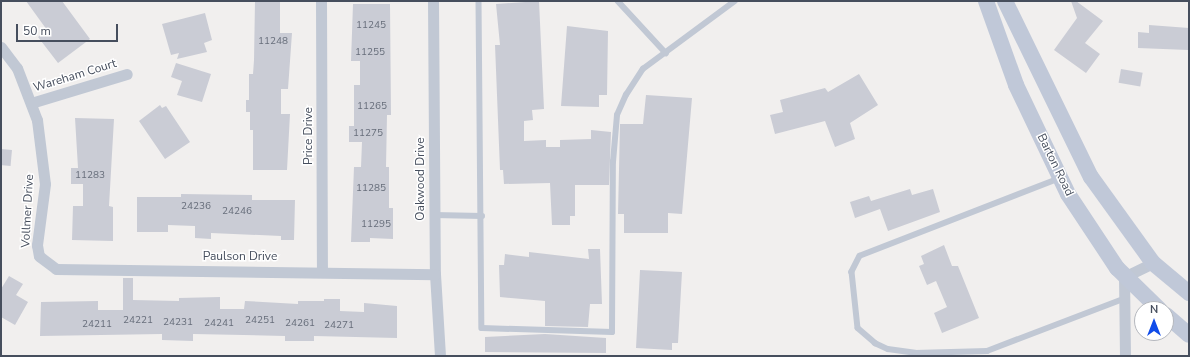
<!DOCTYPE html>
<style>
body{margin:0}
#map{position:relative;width:1190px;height:357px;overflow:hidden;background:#f1efee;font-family:"Nunito Sans",sans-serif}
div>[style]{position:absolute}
.building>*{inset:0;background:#caccd5;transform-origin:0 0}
.service>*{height:5.5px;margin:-2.75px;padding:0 2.75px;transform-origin:2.75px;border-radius:2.75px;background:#c1c8d4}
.minor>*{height:11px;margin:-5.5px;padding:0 5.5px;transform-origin:5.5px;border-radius:5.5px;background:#c1c8d4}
.secondary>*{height:16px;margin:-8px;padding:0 8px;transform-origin:8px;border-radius:8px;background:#c0c8d8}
span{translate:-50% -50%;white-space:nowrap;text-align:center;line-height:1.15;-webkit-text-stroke:3px #fff;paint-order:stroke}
.number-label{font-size:10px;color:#676e7b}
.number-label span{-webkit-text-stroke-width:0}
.street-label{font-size:12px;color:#464e5d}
.frame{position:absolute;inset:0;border:2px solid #464e5d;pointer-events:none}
.north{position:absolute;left:1134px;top:301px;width:40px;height:40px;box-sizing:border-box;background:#fff;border:1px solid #b5b8be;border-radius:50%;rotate:0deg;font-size:11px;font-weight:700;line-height:16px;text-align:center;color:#464e5d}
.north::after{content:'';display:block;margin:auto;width:14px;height:18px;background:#114ce9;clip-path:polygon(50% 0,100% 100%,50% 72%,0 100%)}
.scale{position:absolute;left:16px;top:24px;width:102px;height:18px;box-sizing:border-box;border:2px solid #464e5d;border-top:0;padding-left:5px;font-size:12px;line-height:14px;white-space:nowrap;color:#464e5d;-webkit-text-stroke:3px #fff;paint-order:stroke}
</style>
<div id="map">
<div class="building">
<i style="clip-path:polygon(26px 1px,62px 1px,90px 39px,58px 63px,38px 37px,47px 30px)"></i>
<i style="clip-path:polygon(255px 1px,280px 1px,280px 33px,292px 33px,288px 89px,281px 89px,281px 114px,290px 114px,287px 170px,253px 170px,253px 130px,250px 130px,250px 112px,246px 112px,246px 100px,249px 100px,249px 74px,253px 74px,254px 60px)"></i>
<i style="clip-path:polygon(539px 1px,544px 109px,532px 110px,533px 120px,524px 121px,524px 141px,546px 140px,546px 147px,560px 147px,560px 140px,591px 139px,591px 130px,611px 132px,609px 185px,575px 185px,575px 216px,570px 216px,570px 225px,552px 225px,550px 183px,504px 184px,503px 170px,500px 170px,495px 45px,500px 45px,496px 4px)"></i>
<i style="clip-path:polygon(1071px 1px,1076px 1px,1103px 21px,1085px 43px,1100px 54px,1086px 73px,1054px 50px,1077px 18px)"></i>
<i style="clip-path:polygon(353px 4px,390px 4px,391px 115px,387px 115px,386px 167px,389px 167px,389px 208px,393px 208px,393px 239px,370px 238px,370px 242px,351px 242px,354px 167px,361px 167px,362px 142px,349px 142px,349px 126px,354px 126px,354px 85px,360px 85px,360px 61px,351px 61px)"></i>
<i style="clip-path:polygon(205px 13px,212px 40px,204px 43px,207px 52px,177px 59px,179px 53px,171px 55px,162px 24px)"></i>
<i style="clip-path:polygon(1149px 25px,1189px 28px,1188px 50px,1138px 48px,1138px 32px,1149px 33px)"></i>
<i style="clip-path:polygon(567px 26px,608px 31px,607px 95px,599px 95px,599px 107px,561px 106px)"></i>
<i style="clip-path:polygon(176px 63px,211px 74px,202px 102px,177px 95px,182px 81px,171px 77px)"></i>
<i style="left:1121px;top:69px;width:22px;height:14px;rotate:10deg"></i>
<i style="clip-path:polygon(859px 74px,878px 105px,850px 123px,855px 139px,835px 147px,825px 121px,775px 134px,770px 115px,783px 112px,780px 100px,825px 88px,828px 92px)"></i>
<i style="clip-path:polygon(646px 95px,692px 98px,682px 214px,668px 213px,668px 233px,624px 233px,624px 214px,618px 214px,620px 124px,643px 124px)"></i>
<i style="clip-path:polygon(160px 105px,162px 108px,166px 106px,190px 142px,165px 159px,139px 121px)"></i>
<i style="clip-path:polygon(75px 118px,114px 119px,109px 206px,113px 207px,113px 241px,72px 240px,73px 206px,83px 206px,83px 184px,71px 184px,71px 168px,78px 168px)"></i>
<i style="left:1px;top:149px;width:11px;height:16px;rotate:5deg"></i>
<i style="clip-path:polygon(910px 189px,912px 195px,933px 189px,940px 212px,888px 231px,880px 209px,855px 218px,850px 202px,869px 196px,871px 201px)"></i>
<i style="clip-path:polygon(181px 194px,252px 195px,252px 200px,295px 200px,294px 240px,281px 240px,281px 236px,211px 233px,211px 239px,195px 238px,195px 226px,168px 225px,168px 232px,137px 232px,137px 197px,181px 197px)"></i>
<i style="clip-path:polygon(944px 245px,952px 266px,958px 266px,979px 318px,942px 333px,934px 313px,947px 307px,936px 281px,927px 285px,919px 266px,924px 264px,921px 256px)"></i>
<i style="clip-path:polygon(588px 249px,600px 249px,602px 304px,590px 304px,588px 327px,545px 326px,545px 301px,500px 297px,499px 265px,504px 265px,505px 254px,529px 257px,529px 252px,589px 259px)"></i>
<i style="clip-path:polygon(640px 270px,682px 272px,678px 343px,672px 343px,672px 350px,636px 348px)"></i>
<i style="clip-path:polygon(9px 276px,23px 284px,16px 295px,28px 302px,15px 325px,1px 317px,1px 289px)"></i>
<i style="clip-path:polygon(123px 278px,133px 278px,133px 300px,179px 301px,179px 298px,220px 297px,220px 309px,244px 309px,245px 301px,298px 304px,298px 301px,324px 301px,324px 299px,340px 299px,340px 311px,364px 312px,364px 303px,397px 306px,397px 338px,314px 336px,314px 341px,285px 341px,285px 336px,193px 334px,193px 341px,162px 340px,162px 334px,40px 336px,41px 302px,98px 301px,98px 310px,123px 310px)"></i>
<i style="clip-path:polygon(545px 334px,606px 338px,606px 353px,485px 352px,485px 337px)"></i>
</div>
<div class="service">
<i style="left:479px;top:1px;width:327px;rotate:89.5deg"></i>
<i style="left:482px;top:328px;width:130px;rotate:1.8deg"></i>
<i style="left:612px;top:332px;width:170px;rotate:-89.7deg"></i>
<i style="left:613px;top:162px;width:47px;rotate:-85.1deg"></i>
<i style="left:617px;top:115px;width:22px;rotate:-66deg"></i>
<i style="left:626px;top:95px;width:31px;rotate:-57deg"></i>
<i style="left:643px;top:69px;width:114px;rotate:-36.5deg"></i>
<i style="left:618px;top:1px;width:71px;rotate:47.3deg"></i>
<i style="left:1059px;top:179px;width:213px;rotate:158.8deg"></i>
<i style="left:860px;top:256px;width:18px;rotate:117deg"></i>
<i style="left:852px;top:272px;width:56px;rotate:83.9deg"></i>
<i style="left:858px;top:328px;width:23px;rotate:41deg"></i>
<i style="left:875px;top:343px;width:14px;rotate:25deg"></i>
<i style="left:888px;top:349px;width:27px;rotate:8deg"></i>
<i style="left:915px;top:353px;width:72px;rotate:-1.6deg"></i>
<i style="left:987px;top:351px;width:146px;rotate:-20.9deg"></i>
<i style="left:434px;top:215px;width:48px;rotate:1.2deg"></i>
</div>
<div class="minor">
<i style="left:321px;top:1px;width:270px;rotate:89.8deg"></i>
<i style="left:433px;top:1px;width:273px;rotate:89.6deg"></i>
<i style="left:435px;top:274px;width:82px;rotate:86.5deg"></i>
<i style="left:1px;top:47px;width:26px;rotate:53deg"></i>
<i style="left:17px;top:68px;width:56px;rotate:69deg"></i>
<i style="left:37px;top:120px;width:64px;rotate:82.9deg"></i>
<i style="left:45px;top:184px;width:62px;rotate:97.5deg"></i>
<i style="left:37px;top:245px;width:11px;rotate:80deg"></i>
<i style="left:39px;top:256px;width:21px;rotate:37deg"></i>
<i style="left:56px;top:269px;width:379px;rotate:0.8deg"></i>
<i style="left:31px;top:103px;width:100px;rotate:-16.8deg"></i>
<i style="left:1125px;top:356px;width:79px;rotate:-90.7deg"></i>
<i style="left:1124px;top:277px;width:32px;rotate:-26deg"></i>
</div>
<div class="secondary">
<i style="left:986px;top:1px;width:89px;rotate:70.3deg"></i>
<i style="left:1016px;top:85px;width:121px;rotate:64.5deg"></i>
<i style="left:1068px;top:194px;width:89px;rotate:56.5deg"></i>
<i style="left:1117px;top:268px;width:59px;rotate:44.3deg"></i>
<i style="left:1005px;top:1px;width:196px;rotate:64deg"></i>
<i style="left:1091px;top:177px;width:106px;rotate:54.2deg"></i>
<i style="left:1153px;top:263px;width:47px;rotate:39.8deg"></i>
<i style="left:1166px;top:315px;width:30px;rotate:41deg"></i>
</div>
<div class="number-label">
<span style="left:371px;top:26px">11245</span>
<span style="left:273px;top:42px">11248</span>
<span style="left:370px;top:53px">11255</span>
<span style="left:372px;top:107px">11265</span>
<span style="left:368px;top:134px">11275</span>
<span style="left:90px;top:176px">11283</span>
<span style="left:371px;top:189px">11285</span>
<span style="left:196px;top:207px">24236</span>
<span style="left:237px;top:212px">24246</span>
<span style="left:376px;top:225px">11295</span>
<span style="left:138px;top:321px">24221</span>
<span style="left:260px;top:321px">24251</span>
<span style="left:178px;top:323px">24231</span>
<span style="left:219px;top:324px">24241</span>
<span style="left:300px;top:324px">24261</span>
<span style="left:97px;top:325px">24211</span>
<span style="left:339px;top:326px">24271</span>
</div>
<div class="street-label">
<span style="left:75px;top:76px;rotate:-17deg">Wareham Court</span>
<span style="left:309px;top:136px;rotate:-90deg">Price Drive</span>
<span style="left:1055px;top:165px;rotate:64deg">Barton Road</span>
<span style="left:421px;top:179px;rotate:-90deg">Oakwood Drive</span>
<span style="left:28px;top:211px;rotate:-87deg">Vollmer Drive</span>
<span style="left:240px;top:257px">Paulson Drive</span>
</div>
<div class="frame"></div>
<div class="north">N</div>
<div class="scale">50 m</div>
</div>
